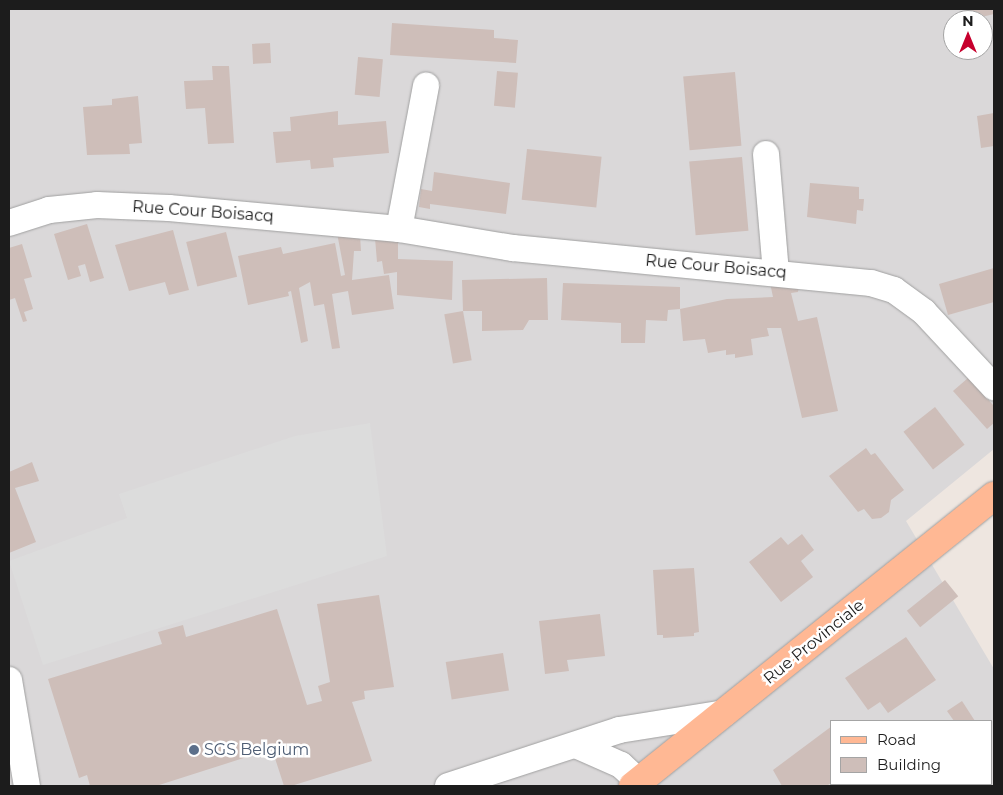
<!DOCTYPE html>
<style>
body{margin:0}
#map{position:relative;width:1003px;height:795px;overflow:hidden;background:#eee6e0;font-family:Montserrat,sans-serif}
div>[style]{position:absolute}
.residential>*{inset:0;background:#dad8d9}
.parking>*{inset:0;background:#dcdcdc}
.building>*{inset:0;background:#cebeb9;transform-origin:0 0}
.roads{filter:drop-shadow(0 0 1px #a0a0a0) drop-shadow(0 0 1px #a0a0a0)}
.minor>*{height:26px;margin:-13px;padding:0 13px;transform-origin:13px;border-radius:13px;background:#fff}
.major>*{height:28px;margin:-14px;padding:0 14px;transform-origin:14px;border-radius:14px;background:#ffb894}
.dots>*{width:14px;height:14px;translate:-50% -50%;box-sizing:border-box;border:2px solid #fff;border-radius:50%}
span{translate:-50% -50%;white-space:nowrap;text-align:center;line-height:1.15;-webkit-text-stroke:5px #fff;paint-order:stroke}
.street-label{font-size:16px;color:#1c1c1c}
.service-label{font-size:16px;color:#4e5e75}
.left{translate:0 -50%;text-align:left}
.frame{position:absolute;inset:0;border:10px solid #1c1c1c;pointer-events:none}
.legend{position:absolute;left:830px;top:720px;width:162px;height:65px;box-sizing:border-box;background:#fff;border:1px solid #a4a4a4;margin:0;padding:6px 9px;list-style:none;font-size:15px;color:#1c1c1c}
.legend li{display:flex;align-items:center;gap:10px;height:25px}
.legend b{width:25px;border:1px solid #a4a4a4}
.north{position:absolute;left:943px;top:10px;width:50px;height:50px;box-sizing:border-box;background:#fff;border:1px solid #a4a4a4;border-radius:50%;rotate:0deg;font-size:14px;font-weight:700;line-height:20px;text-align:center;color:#1c1c1c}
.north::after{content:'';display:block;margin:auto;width:18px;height:22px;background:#c7002d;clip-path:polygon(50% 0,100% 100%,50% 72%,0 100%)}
</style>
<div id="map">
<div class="residential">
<i style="clip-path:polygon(evenodd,9px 9px,994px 9px,994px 449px,906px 521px,994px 669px,994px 786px,9px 786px,9px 9px,953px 20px,983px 20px,983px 50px,953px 50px,953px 20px,9px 9px,832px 721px,992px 721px,992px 784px,832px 784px,832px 721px)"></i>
</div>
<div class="parking">
<i style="clip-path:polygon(370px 423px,387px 556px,43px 665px,9px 561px,127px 518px,119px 494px,295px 436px)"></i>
</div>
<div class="building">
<i style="clip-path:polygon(966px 9px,992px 9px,994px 14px,969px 20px)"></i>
<i style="clip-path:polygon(392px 23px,494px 30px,494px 38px,518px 40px,516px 63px,390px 55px)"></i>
<i style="left:270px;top:43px;width:20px;height:18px;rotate:87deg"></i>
<i style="left:358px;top:57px;width:25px;height:38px;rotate:5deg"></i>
<i style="clip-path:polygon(212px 66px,229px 66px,234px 143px,208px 144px,205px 108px,186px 109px,184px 81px,213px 80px)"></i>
<i style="left:497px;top:71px;width:21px;height:35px;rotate:5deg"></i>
<i style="left:735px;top:72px;width:74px;height:52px;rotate:85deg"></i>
<i style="clip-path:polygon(138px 96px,142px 143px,129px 144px,130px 154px,87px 155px,83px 107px,112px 105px,112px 99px)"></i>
<i style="clip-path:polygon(338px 111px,338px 125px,386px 121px,389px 153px,333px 158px,334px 167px,311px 169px,310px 160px,276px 163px,273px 132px,291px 131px,290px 117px)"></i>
<i style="clip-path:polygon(994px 113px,994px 146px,981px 148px,977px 116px)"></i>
<i style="left:527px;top:149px;width:75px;height:51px;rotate:6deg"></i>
<i style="left:742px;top:157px;width:74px;height:53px;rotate:85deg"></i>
<i style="clip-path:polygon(434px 172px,510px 183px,506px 214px,430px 204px,430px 209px,419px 207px,421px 189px,432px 191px)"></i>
<i style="clip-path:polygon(810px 183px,859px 187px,859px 199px,864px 199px,863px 211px,857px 210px,856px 224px,807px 217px)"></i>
<i style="clip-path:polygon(87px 224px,104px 278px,90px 282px,85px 264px,78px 266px,81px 276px,68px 280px,54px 234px)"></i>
<i style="clip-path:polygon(173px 230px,189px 290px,169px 295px,165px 282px,129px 291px,115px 245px)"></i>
<i style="left:226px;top:232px;width:46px;height:41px;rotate:76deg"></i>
<i style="clip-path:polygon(337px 233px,360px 235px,361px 251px,354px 251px,352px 280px,389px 275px,394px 309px,352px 315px,348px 291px,332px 294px,340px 348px,332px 349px,324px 304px,314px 306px,310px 282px,299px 288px,308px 341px,301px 343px,291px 291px,288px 292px,289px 296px,248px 305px,238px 256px,281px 247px,283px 254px,335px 243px,341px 276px,345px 275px)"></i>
<i style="clip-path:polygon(375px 238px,398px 241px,398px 259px,453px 261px,452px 300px,397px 295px,397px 272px,384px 274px,382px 261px,377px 262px)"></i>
<i style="clip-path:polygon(22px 244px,32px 277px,24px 279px,33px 309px,24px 312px,27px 321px,23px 322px,15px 298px,9px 300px,9px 248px)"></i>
<i style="clip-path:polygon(994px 268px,994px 302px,948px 315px,939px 284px)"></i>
<i style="clip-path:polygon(547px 278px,548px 320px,529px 320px,523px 330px,482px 331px,482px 311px,463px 311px,462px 280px)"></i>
<i style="clip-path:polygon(563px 283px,680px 287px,680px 309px,668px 310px,667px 321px,646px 320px,645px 343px,621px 343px,621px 323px,561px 320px)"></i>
<i style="clip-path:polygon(770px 283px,799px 286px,798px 292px,791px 293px,798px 321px,817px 317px,838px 411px,802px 418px,781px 328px,767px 328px,769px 336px,751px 339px,753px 355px,735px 358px,735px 354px,726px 355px,726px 350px,708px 353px,705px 339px,683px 341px,680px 309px,727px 299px,773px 297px)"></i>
<i style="left:463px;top:311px;width:50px;height:19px;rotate:80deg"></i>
<i style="clip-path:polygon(968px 378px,994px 406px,994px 423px,987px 429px,953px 391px)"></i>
<i style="left:935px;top:407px;width:48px;height:40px;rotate:52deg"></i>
<i style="clip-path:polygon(866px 448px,871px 455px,875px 453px,904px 490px,891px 500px,889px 512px,881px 518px,872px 519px,864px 509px,858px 512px,829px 476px)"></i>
<i style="clip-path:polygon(32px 462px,39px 481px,15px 488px,36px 542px,9px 553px,9px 472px)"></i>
<i style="clip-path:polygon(802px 534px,814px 550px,801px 561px,813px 577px,781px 602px,749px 562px,781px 537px,788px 545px)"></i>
<i style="clip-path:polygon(694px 568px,699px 632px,694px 633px,694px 636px,663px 638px,663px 635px,657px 635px,653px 570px)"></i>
<i style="left:945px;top:580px;width:21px;height:49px;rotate:51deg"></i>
<i style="clip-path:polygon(379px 595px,394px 687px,364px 691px,365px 699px,352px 702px,372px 761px,291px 786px,284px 786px,272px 749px,156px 786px,90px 786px,87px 775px,79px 778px,48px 679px,162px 644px,158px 632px,183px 625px,186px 637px,277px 609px,307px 705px,322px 701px,318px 686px,330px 682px,317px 604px)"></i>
<i style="clip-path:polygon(600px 614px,605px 656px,567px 660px,569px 671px,545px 674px,539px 621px)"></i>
<i style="clip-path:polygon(906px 637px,936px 680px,888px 713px,880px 702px,868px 710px,845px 678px)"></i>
<i style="left:503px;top:653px;width:38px;height:58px;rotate:81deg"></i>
<i style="clip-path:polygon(962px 701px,975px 721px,954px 721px,947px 711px)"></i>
<i style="clip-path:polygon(832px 726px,832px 782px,827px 786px,782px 786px,773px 770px)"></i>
</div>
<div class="roads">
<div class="minor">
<i style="left:766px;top:154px;width:118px;rotate:85.2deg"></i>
<i style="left:9px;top:223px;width:42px;rotate:-18deg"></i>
<i style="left:49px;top:210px;width:48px;rotate:-5.9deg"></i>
<i style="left:97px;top:205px;width:72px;rotate:2.4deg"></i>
<i style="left:169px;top:208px;width:231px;rotate:5.2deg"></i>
<i style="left:399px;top:229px;width:116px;rotate:9.5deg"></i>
<i style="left:513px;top:248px;width:360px;rotate:5.6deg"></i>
<i style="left:871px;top:283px;width:24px;rotate:17deg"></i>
<i style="left:894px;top:290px;width:37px;rotate:36deg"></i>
<i style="left:924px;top:312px;width:103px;rotate:47deg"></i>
<i style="left:399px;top:229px;width:146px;rotate:-79.3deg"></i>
<i style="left:9px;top:680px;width:108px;rotate:80.4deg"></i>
<i style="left:576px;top:745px;width:49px;rotate:24deg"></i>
<i style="left:621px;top:765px;width:25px;rotate:43deg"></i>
<i style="left:448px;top:786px;width:180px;rotate:-18.1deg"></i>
<i style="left:619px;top:730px;width:107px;rotate:-9.1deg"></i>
</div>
<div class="major">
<i style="left:633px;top:786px;width:463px;rotate:-38.8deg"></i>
</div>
</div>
<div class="dots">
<i style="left:194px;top:750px;background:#5c6f8a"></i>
</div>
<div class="street-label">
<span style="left:203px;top:212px;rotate:4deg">Rue Cour Boisacq</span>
<span style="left:716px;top:267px;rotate:5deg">Rue Cour Boisacq</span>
<span style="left:814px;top:642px;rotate:-39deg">Rue Provinciale</span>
</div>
<div class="service-label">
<span class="left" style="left:204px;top:750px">SGS Belgium</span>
</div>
<div class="frame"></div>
<ul class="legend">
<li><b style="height:6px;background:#ffb894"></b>Road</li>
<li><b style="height:14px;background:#cebeb9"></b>Building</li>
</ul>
<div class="north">N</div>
</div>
